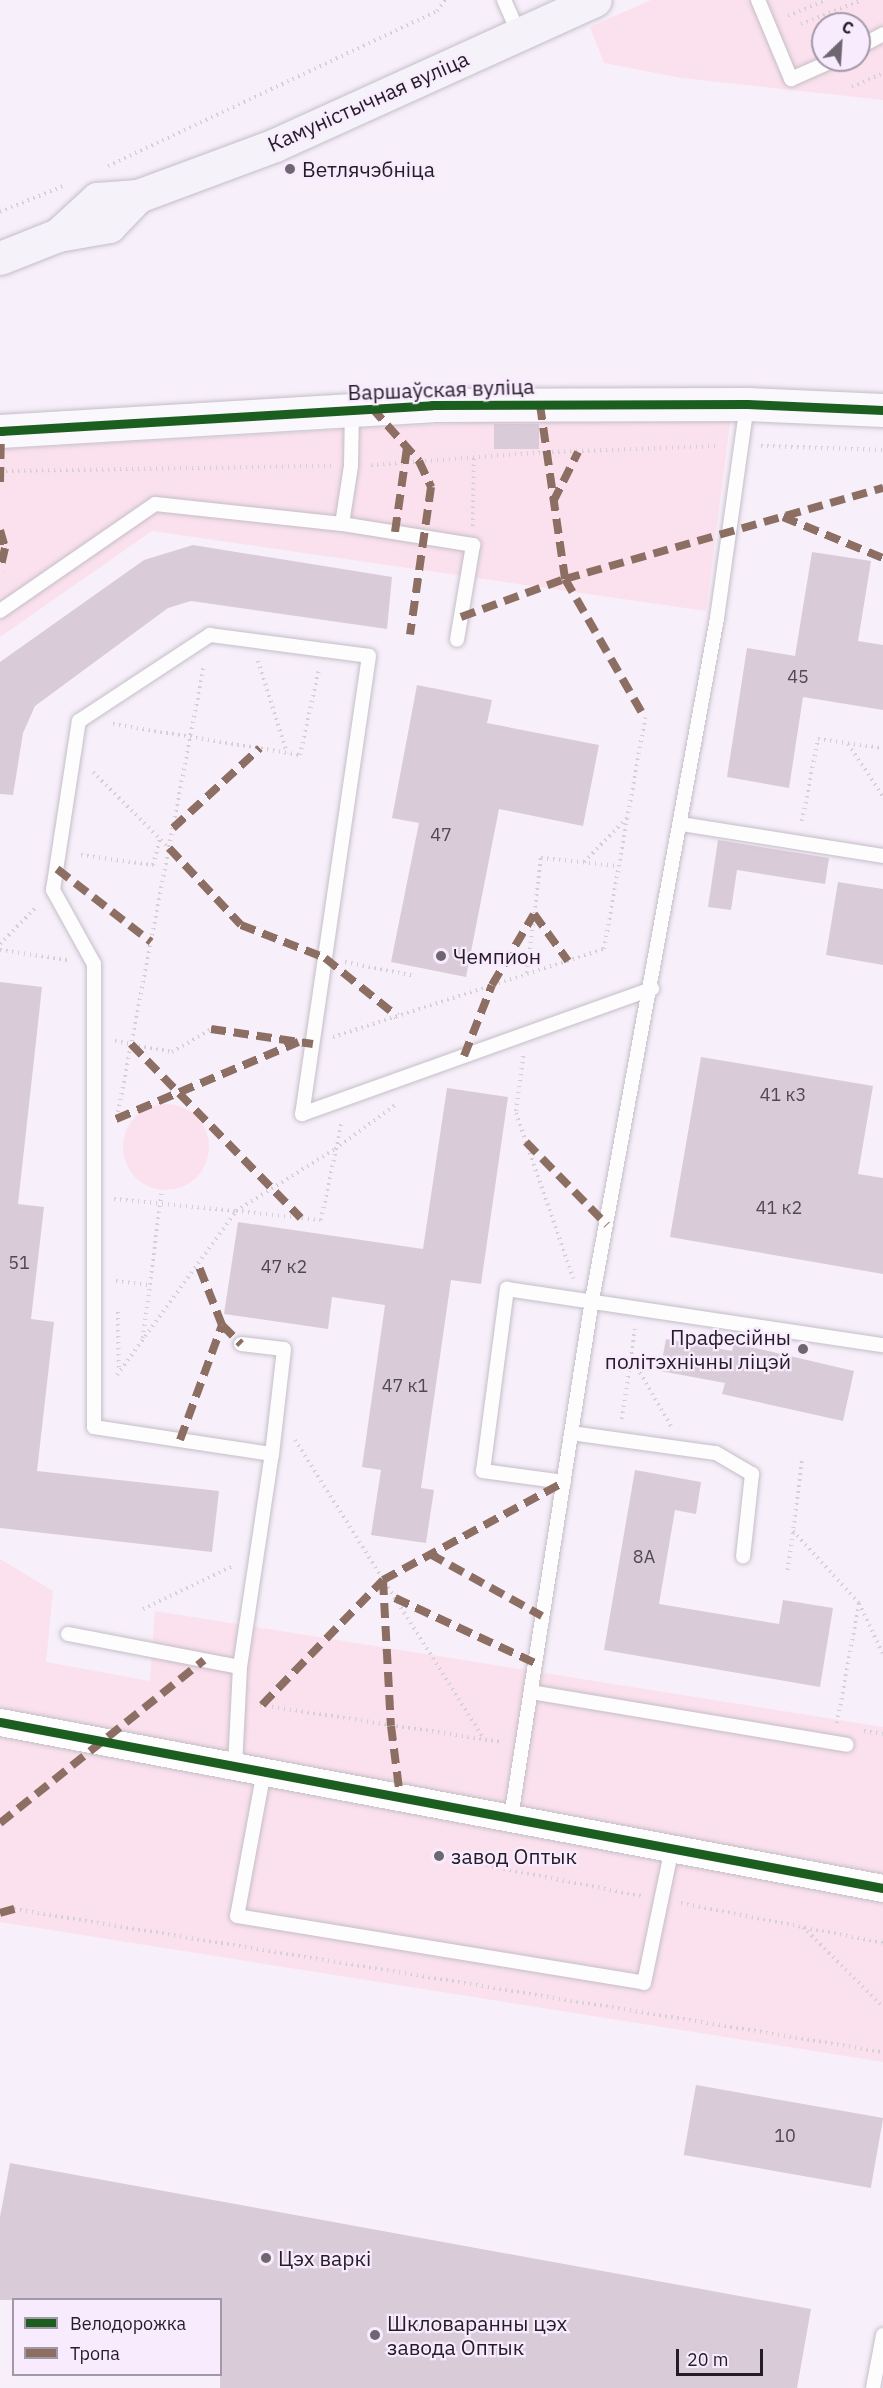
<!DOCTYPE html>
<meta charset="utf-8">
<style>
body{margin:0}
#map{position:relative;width:883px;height:2388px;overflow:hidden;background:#f7effa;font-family:"IBM Plex Sans",sans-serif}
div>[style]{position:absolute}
.green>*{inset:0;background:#fbe1ed}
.round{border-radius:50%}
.building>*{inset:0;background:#dacbd8;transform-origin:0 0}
.path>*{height:4px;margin-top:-2px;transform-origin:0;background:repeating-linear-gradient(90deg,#d4d1d6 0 1.5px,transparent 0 6px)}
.roads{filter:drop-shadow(0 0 2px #c4bec7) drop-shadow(0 0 2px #c4bec7)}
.lane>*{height:14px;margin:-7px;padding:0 7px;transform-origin:7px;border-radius:7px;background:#fefdfe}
.street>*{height:27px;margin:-13.5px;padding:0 13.5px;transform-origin:13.5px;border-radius:13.5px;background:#fefdfe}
.secondary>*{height:33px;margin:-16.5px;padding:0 16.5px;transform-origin:16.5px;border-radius:16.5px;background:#faf8fc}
.primary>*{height:33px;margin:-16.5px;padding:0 16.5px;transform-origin:16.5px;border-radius:16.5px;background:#f5f3f9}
.quiet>*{height:8px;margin-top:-4px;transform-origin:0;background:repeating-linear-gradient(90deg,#8d6e63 0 15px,transparent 0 23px)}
.cycleway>*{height:9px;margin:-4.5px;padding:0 4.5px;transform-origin:4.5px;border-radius:4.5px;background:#1b5e20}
.dots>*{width:16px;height:16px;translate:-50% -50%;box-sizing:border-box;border:3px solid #f8ebfe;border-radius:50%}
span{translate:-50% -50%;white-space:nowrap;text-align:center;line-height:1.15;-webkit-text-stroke:4.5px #f8ebfe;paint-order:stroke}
.number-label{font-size:18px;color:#524853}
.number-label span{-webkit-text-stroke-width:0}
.street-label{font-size:21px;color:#241c27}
.poi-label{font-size:21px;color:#241c27}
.left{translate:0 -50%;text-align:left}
.right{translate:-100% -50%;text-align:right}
.legend{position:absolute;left:12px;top:2298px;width:210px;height:78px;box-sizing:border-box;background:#f8ebfe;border:2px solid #a398a8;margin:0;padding:8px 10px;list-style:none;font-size:18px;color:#241c27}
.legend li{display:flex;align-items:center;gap:12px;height:30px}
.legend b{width:30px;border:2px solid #a398a8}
.north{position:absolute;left:811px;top:12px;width:60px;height:60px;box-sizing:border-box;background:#f8ebfe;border:2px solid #a398a8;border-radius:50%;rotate:25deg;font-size:16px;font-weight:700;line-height:24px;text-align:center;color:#241c27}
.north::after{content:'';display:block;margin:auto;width:21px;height:27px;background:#6e6671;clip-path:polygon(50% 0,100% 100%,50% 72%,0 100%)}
.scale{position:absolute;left:676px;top:2349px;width:87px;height:27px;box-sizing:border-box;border:3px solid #241c27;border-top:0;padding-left:8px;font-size:18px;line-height:21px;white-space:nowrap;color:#241c27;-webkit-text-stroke:4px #f8ebfe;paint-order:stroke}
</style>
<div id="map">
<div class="green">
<i style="clip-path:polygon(evenodd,651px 0,883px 0,883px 100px,681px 78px,604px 63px,590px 27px,651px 0,823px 24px,859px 24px,859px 60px,823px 60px,823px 24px)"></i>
<i style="clip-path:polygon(732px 408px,706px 611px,152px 531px,0 637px,0 449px)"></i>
<i class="round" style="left:123px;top:1104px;width:86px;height:86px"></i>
<i style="clip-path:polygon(0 1559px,53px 1591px,46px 1662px,150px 1681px,155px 1611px,883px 1727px,883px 2062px,0 1922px)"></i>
</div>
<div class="building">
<i style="left:539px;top:424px;width:25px;height:45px;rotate:90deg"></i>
<i style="clip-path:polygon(193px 545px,392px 577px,387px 629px,191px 601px,168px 608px,35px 706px,23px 733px,13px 795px,0 794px,0 662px,144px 560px)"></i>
<i style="clip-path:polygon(812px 552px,871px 561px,858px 641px,883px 645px,883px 710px,803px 697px,789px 788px,727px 777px,747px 648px,795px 656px)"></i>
<i style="clip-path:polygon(417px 685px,492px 700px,487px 723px,599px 745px,583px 826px,499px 809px,466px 977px,391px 962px,419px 823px,392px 818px)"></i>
<i style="clip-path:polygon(718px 840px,829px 858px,825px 884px,737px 870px,731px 910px,708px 907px)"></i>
<i style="clip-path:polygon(838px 882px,883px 889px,883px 965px,826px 955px)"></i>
<i style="clip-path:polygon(0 982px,42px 987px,18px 1204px,44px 1207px,31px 1319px,54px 1322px,37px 1471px,219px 1491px,212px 1552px,0 1528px)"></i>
<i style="clip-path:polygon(701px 1057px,873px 1086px,858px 1174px,883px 1178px,883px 1274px,670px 1237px)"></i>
<i style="clip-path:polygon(447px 1088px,508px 1097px,481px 1284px,451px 1280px,421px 1488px,434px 1490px,426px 1543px,371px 1535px,381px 1470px,362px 1467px,385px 1305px,332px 1297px,328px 1329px,224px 1314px,238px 1222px,423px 1249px)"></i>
<i style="clip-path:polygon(666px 1339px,732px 1351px,734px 1343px,854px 1371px,843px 1421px,722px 1394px,725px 1383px,660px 1371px)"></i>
<i style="clip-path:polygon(635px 1470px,701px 1482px,696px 1514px,675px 1510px,659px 1604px,779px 1624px,783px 1600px,833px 1608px,820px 1687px,604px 1650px)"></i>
<i style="left:696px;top:2085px;width:190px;height:71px;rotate:10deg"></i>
<i style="clip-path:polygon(10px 2163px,811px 2309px,797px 2388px,220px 2388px,220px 2300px,0 2300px,0 2217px)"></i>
</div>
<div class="path">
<i style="left:788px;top:16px;width:41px;rotate:-22.8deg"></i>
<i style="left:801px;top:24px;width:66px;rotate:-21.5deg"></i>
<i style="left:852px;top:87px;width:34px;rotate:-24deg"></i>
<i style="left:108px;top:166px;width:364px;rotate:-25.2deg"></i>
<i style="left:437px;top:11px;width:14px;rotate:-54deg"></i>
<i style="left:0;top:212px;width:68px;rotate:-22.4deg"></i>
<i style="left:761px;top:446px;width:122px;rotate:1.9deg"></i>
<i style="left:371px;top:465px;width:175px;rotate:-4.2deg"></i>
<i style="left:546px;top:452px;width:174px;rotate:-2deg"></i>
<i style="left:0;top:471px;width:331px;rotate:-0.9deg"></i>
<i style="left:473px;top:526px;width:69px;rotate:-89.2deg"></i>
<i style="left:258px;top:661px;width:96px;rotate:72.5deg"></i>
<i style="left:113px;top:724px;width:190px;rotate:9.4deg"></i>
<i style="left:300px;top:755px;width:88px;rotate:-77.5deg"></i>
<i style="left:848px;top:744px;width:63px;rotate:56.1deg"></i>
<i style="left:93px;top:772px;width:107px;rotate:45deg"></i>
<i style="left:802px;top:821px;width:84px;rotate:-79deg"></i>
<i style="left:818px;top:739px;width:66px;rotate:7.9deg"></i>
<i style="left:81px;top:855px;width:73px;rotate:7.9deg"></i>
<i style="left:153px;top:865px;width:27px;rotate:-75deg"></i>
<i style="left:584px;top:862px;width:62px;rotate:-45.7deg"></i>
<i style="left:0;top:944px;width:54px;rotate:-45.7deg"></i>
<i style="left:0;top:950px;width:69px;rotate:8.4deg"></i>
<i style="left:345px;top:962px;width:71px;rotate:11.3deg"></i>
<i style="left:527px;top:973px;width:116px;rotate:-83.1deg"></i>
<i style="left:541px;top:858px;width:78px;rotate:5.9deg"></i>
<i style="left:333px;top:1037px;width:285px;rotate:-18deg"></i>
<i style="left:604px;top:949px;width:235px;rotate:-79.9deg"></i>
<i style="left:115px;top:1041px;width:58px;rotate:10.9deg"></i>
<i style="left:172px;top:1052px;width:45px;rotate:-30.5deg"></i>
<i style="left:523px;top:1056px;width:57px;rotate:97deg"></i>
<i style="left:516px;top:1113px;width:175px;rotate:70.9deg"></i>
<i style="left:118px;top:1112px;width:455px;rotate:-79.1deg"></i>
<i style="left:114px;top:1199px;width:123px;rotate:5.6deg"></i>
<i style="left:236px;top:1211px;width:117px;rotate:-32.1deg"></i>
<i style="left:335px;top:1149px;width:77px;rotate:-36deg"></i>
<i style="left:116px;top:1281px;width:34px;rotate:7deg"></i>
<i style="left:118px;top:1312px;width:59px;rotate:89deg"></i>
<i style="left:143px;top:1338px;width:149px;rotate:-82.7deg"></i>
<i style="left:631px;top:1357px;width:80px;rotate:59.9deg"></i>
<i style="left:117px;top:1375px;width:203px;rotate:-54deg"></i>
<i style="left:236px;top:1211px;width:85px;rotate:6deg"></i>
<i style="left:321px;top:1220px;width:101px;rotate:-78deg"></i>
<i style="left:622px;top:1419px;width:91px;rotate:-81.8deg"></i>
<i style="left:295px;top:1440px;width:354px;rotate:57.7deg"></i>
<i style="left:793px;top:1531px;width:98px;rotate:47.5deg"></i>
<i style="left:859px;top:1603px;width:56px;rotate:64.8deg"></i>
<i style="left:788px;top:1570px;width:110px;rotate:-82.7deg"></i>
<i style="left:143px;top:1609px;width:98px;rotate:-25.5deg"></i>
<i style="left:260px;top:1705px;width:245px;rotate:8.7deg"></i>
<i style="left:837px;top:1723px;width:122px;rotate:-79.6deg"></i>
<i style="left:864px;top:1731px;width:19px;rotate:9deg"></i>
<i style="left:439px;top:1856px;width:206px;rotate:11.2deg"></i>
<i style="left:681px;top:1903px;width:206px;rotate:11.2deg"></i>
<i style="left:14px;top:1909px;width:881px;rotate:9.34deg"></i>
<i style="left:803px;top:1927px;width:113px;rotate:45deg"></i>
</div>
<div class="roads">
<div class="lane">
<i style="left:504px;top:0;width:36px;rotate:66deg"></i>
<i style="left:758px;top:0;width:86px;rotate:67.3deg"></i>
<i style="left:791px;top:79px;width:47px;rotate:-23.8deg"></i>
<i style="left:859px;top:47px;width:27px;rotate:-28deg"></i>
<i style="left:342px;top:524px;width:133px;rotate:9.1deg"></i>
<i style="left:473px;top:545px;width:96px;rotate:99.6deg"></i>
<i style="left:0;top:611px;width:188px;rotate:-34.6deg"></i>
<i style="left:155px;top:504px;width:188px;rotate:6.1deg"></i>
<i style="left:342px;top:524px;width:59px;rotate:-81.2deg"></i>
<i style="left:351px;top:466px;width:56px;rotate:-89deg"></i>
<i style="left:681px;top:824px;width:205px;rotate:9deg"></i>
<i style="left:241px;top:1344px;width:43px;rotate:6.6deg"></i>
<i style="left:284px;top:1349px;width:106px;rotate:96.5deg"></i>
<i style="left:571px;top:1433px;width:146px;rotate:7.9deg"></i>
<i style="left:716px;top:1453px;width:42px;rotate:30.3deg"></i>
<i style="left:752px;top:1474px;width:83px;rotate:96.2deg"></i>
<i style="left:564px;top:1482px;width:82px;rotate:-172.3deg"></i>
<i style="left:483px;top:1471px;width:184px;rotate:-82.5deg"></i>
<i style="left:507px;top:1289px;width:380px;rotate:8.5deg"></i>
<i style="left:68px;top:1634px;width:175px;rotate:10.9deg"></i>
<i style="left:531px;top:1692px;width:320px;rotate:9.5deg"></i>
<i style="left:235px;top:1766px;width:99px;rotate:-87.1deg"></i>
<i style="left:240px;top:1667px;width:215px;rotate:-81.5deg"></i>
<i style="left:272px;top:1454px;width:180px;rotate:-171.4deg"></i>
<i style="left:94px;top:1427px;width:463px;rotate:-90deg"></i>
<i style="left:94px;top:964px;width:85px;rotate:-119deg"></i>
<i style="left:53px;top:890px;width:171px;rotate:-81.3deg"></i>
<i style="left:79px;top:721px;width:157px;rotate:-33.3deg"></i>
<i style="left:210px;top:635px;width:160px;rotate:7.5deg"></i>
<i style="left:369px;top:656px;width:463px;rotate:98.3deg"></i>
<i style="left:302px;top:1114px;width:372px;rotate:-19.7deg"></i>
<i style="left:264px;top:1771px;width:147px;rotate:100.5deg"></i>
<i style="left:237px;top:1916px;width:412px;rotate:9.3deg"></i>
<i style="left:644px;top:1983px;width:138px;rotate:-78.3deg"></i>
<i style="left:511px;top:1817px;width:523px;rotate:-81.1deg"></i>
<i style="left:592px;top:1300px;width:693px;rotate:-79.61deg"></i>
<i style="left:717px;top:618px;width:215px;rotate:-82deg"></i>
<i style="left:873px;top:2388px;width:54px;rotate:-79.3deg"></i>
</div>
<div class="street">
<i style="left:0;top:1722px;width:898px;rotate:10.65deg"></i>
</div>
<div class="secondary">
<i style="left:0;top:431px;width:433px;rotate:-3.4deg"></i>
<i style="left:432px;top:405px;width:315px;rotate:-0.2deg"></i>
<i style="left:747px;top:404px;width:136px;rotate:2.5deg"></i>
</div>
<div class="primary">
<i style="left:58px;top:235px;width:53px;rotate:-42.7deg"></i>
<i style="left:97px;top:199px;width:41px;rotate:-4.2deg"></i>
<i style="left:138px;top:196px;width:146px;rotate:-20.4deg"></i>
<i style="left:275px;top:145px;width:351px;rotate:-24.4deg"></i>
<i style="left:0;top:258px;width:62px;rotate:-21.6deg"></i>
<i style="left:58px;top:235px;width:52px;rotate:-10deg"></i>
<i style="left:109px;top:226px;width:42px;rotate:-46deg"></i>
</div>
</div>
<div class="quiet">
<i style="left:540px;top:405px;width:176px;rotate:81.8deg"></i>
<i style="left:565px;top:579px;width:160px;rotate:60.1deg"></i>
<i style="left:372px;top:408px;width:71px;rotate:48.4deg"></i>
<i style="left:419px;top:461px;width:29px;rotate:65deg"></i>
<i style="left:431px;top:487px;width:149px;rotate:98.1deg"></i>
<i style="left:0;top:482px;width:52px;rotate:-88.9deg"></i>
<i style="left:553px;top:502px;width:56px;rotate:-63.4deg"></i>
<i style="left:783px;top:517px;width:108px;rotate:22.3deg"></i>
<i style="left:0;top:530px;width:19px;rotate:74deg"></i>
<i style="left:5px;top:548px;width:23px;rotate:103deg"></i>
<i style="left:395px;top:532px;width:85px;rotate:-81.9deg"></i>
<i style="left:461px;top:617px;width:111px;rotate:-20.1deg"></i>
<i style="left:565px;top:579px;width:331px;rotate:-16deg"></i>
<i style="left:173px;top:828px;width:118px;rotate:-42.6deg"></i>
<i style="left:169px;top:848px;width:105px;rotate:46.9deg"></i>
<i style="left:241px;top:925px;width:90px;rotate:21.4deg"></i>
<i style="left:325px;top:958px;width:92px;rotate:38.9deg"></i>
<i style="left:57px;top:869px;width:119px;rotate:37.8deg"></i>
<i style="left:211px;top:1029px;width:103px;rotate:8.4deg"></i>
<i style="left:131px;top:1044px;width:243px;rotate:45.7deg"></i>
<i style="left:464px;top:1056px;width:76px;rotate:-68.5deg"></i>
<i style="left:492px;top:985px;width:82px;rotate:-59.4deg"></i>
<i style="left:534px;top:914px;width:58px;rotate:54.1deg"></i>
<i style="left:116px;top:1119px;width:198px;rotate:-22.9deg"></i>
<i style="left:526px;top:1142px;width:116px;rotate:45.7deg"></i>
<i style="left:222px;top:1325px;width:27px;rotate:45deg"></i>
<i style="left:180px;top:1440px;width:122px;rotate:-69.9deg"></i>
<i style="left:222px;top:1325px;width:66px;rotate:-111.5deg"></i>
<i style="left:430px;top:1554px;width:128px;rotate:29deg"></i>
<i style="left:383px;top:1580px;width:146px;rotate:86.9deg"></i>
<i style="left:391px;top:1726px;width:71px;rotate:82.7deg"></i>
<i style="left:395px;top:1598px;width:154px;rotate:24.9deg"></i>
<i style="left:262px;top:1705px;width:174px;rotate:-45.9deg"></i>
<i style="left:383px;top:1580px;width:206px;rotate:-28.4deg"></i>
<i style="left:0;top:1823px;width:261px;rotate:-38.6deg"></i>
<i style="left:0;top:1913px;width:15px;rotate:-16deg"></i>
</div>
<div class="cycleway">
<i style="left:0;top:431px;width:433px;rotate:-3.4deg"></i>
<i style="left:432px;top:405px;width:315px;rotate:-0.2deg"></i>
<i style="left:747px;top:404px;width:136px;rotate:2.5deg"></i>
<i style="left:0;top:1722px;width:898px;rotate:10.65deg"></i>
</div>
<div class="dots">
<i style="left:290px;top:169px;background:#6e6671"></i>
<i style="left:441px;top:956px;background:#6e6671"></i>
<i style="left:803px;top:1349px;background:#6e6671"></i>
<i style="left:439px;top:1856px;background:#6e6671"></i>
<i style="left:266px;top:2258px;background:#6e6671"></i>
<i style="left:375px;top:2335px;background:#6e6671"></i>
</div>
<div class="number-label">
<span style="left:798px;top:677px">45</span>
<span style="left:441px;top:835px">47</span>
<span style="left:783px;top:1095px">41 к3</span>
<span style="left:779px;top:1208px">41 к2</span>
<span style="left:19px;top:1263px">51</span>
<span style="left:284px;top:1267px">47 к2</span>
<span style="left:405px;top:1386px">47 к1</span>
<span style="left:644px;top:1557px">8А</span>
<span style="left:785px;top:2136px">10</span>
</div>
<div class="street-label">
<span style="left:368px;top:101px;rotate:-24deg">Камуністычная вуліца</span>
<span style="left:441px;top:389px;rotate:-2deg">Варшаўская вуліца</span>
</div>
<div class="poi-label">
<span class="left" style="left:302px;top:169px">Ветлячэбніца</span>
<span class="left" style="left:453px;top:956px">Чемпион</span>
<span class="right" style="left:791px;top:1349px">Прафесійны<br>політэхнічны ліцэй</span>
<span class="left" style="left:451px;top:1856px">завод Оптык</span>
<span class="left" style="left:278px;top:2258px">Цэх варкі</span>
<span class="left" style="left:387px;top:2335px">Шкловаранны цэх<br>завода Оптык</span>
</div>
<ul class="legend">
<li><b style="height:8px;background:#1b5e20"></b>Велодорожка</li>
<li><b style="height:8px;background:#8d6e63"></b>Тропа</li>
</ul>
<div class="north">С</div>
<div class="scale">20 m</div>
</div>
